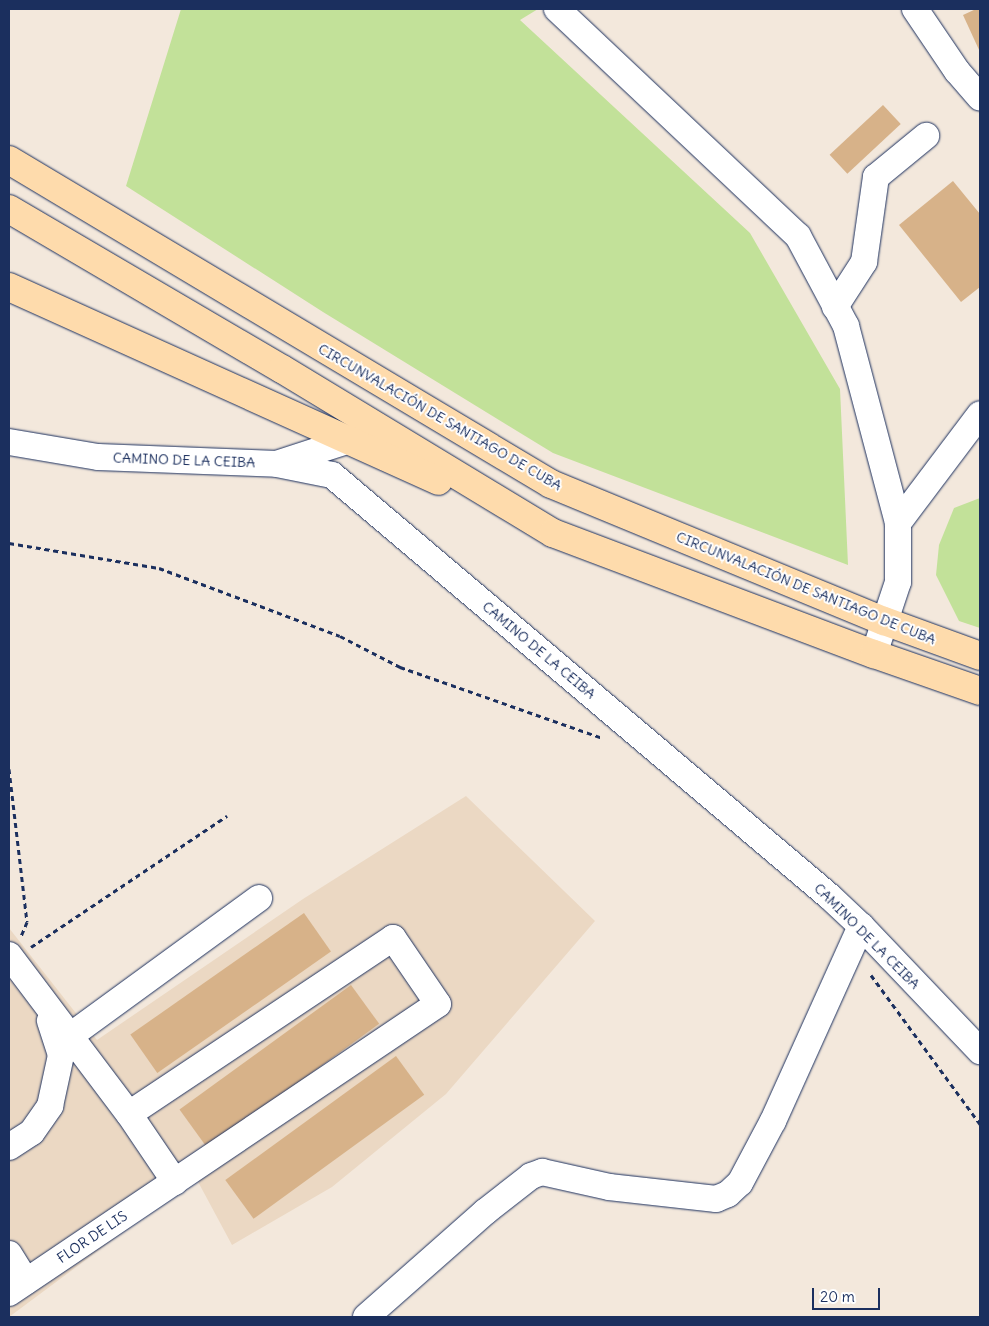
<!DOCTYPE html>
<meta charset="utf-8">
<style>
body{margin:0}
#map{position:relative;width:989px;height:1326px;overflow:hidden;background:#f3e8dc;font-family:Delius,sans-serif}
div>[style]{position:absolute}
.built>*{inset:0;background:#ebd8c3}
.green>*{inset:0;background:#c2e199}
.building>*{inset:0;background:#d7b289;transform-origin:0 0}
.path>*{height:3px;margin-top:-1.5px;transform-origin:0;background:repeating-linear-gradient(90deg,#1b2f5e 0 5px,transparent 0 9px)}
.roads{filter:drop-shadow(0 0 1px #1b2f5e) drop-shadow(0 0 1px #1b2f5e)}
.minor>*{height:26px;margin:-13px;padding:0 13px;transform-origin:13px;border-radius:13px;background:#fff}
.highway>*{height:28px;margin:-14px;padding:0 14px;transform-origin:14px;border-radius:14px;background:#fedbac}
span{translate:-50% -50%;white-space:nowrap;text-align:center;line-height:1.15;-webkit-text-stroke:4px #fff;paint-order:stroke}
.street-label{font-size:14px;color:#1b2f5e}
.frame{position:absolute;inset:0;border:10px solid #1b2f5e;pointer-events:none}
.scale{position:absolute;left:812px;top:1288px;width:68px;height:22px;box-sizing:border-box;border:2px solid #1b2f5e;border-top:0;padding-left:6px;font-size:15px;line-height:18px;white-space:nowrap;color:#1b2f5e;-webkit-text-stroke:4px #fff;paint-order:stroke}
</style>
<div id="map">
<div class="built">
<i style="clip-path:polygon(466px 796px,595px 921px,446px 1094px,332px 1187px,232px 1245px,196px 1178px,9px 1317px,9px 928px,97px 1040px,303px 899px)"></i>
</div>
<div class="green">
<i style="clip-path:polygon(181px 9px,538px 9px,520px 20px,750px 233px,840px 389px,848px 565px,553px 453px,323px 312px,126px 186px)"></i>
<i style="clip-path:polygon(980px 498px,980px 628px,959px 621px,936px 575px,939px 545px,954px 508px)"></i>
</div>
<div class="building">
<i style="clip-path:polygon(976px 9px,980px 9px,980px 52px,963px 15px)"></i>
<i style="left:883px;top:105px;width:26px;height:73px;rotate:47deg"></i>
<i style="clip-path:polygon(953px 181px,980px 214px,980px 287px,961px 302px,899px 225px)"></i>
<i style="left:304px;top:913px;width:47px;height:212px;rotate:55deg"></i>
<i style="left:351px;top:985px;width:48px;height:212px;rotate:54deg"></i>
<i style="left:396px;top:1056px;width:48px;height:211px;rotate:54deg"></i>
</div>
<div class="path">
<i style="left:9px;top:543px;width:152px;rotate:9.5deg"></i>
<i style="left:159px;top:568px;width:193px;rotate:20.6deg"></i>
<i style="left:340px;top:636px;width:68px;rotate:27.3deg"></i>
<i style="left:400px;top:667px;width:215px;rotate:19.3deg"></i>
<i style="left:9px;top:769px;width:154px;rotate:83.3deg"></i>
<i style="left:27px;top:922px;width:15px;rotate:113deg"></i>
<i style="left:31px;top:947px;width:236px;rotate:-33.8deg"></i>
<i style="left:871px;top:975px;width:185px;rotate:53.8deg"></i>
</div>
<div class="roads">
<div class="minor">
<i style="left:557px;top:9px;width:331px;rotate:43.3deg"></i>
<i style="left:798px;top:236px;width:102px;rotate:61.9deg"></i>
<i style="left:846px;top:326px;width:204px;rotate:75.2deg"></i>
<i style="left:898px;top:523px;width:59px;rotate:90deg"></i>
<i style="left:898px;top:582px;width:76px;rotate:108.4deg"></i>
<i style="left:915px;top:9px;width:75px;rotate:55.9deg"></i>
<i style="left:957px;top:71px;width:35px;rotate:49deg"></i>
<i style="left:835px;top:307px;width:54px;rotate:-57.2deg"></i>
<i style="left:864px;top:262px;width:86px;rotate:-82deg"></i>
<i style="left:876px;top:177px;width:65px;rotate:-39.4deg"></i>
<i style="left:9px;top:442px;width:90px;rotate:9.6deg"></i>
<i style="left:98px;top:457px;width:179px;rotate:2.2deg"></i>
<i style="left:277px;top:464px;width:56px;rotate:11.3deg"></i>
<i style="left:332px;top:475px;width:651px;rotate:40.27deg"></i>
<i style="left:829px;top:896px;width:44px;rotate:43.2deg"></i>
<i style="left:861px;top:926px;width:173px;rotate:46.4deg"></i>
<i style="left:279px;top:463px;width:75px;rotate:-17.9deg"></i>
<i style="left:898px;top:523px;width:136px;rotate:-53deg"></i>
<i style="left:9px;top:955px;width:199px;rotate:53deg"></i>
<i style="left:129px;top:1114px;width:82px;rotate:55.9deg"></i>
<i style="left:70px;top:1036px;width:234px;rotate:-36.1deg"></i>
<i style="left:9px;top:1147px;width:27px;rotate:-33deg"></i>
<i style="left:32px;top:1132px;width:32px;rotate:-55deg"></i>
<i style="left:50px;top:1106px;width:52px;rotate:-77.8deg"></i>
<i style="left:61px;top:1055px;width:36px;rotate:-108deg"></i>
<i style="left:9px;top:1254px;width:32px;rotate:58deg"></i>
<i style="left:9px;top:1293px;width:517px;rotate:-33.97deg"></i>
<i style="left:438px;top:1004px;width:80px;rotate:-124.3deg"></i>
<i style="left:393px;top:938px;width:317px;rotate:146.3deg"></i>
<i style="left:366px;top:1317px;width:159px;rotate:-41.4deg"></i>
<i style="left:485px;top:1212px;width:58px;rotate:-38deg"></i>
<i style="left:531px;top:1176px;width:12px;rotate:-20deg"></i>
<i style="left:542px;top:1172px;width:69px;rotate:12.6deg"></i>
<i style="left:609px;top:1187px;width:108px;rotate:6.4deg"></i>
<i style="left:716px;top:1199px;width:13px;rotate:-23deg"></i>
<i style="left:728px;top:1194px;width:16px;rotate:-43deg"></i>
<i style="left:740px;top:1183px;width:70px;rotate:-62deg"></i>
<i style="left:773px;top:1121px;width:214px;rotate:-65.7deg"></i>
</div>
<div class="highway">
<i style="left:9px;top:160px;width:631px;rotate:30.87deg"></i>
<i style="left:551px;top:484px;width:360px;rotate:22.4deg"></i>
<i style="left:884px;top:621px;width:102px;rotate:20deg"></i>
<i style="left:9px;top:209px;width:316px;rotate:30.4deg"></i>
<i style="left:282px;top:369px;width:317px;rotate:31.2deg"></i>
<i style="left:553px;top:533px;width:343px;rotate:20.7deg"></i>
<i style="left:874px;top:654px;width:112px;rotate:19.2deg"></i>
<i style="left:9px;top:287px;width:471px;rotate:24.3deg"></i>
</div>
</div>
<div class="street-label">
<span style="left:440px;top:417px;rotate:30deg">CIRCUNVALACIÓN DE SANTIAGO DE CUBA</span>
<span style="left:184px;top:460px;rotate:2deg">CAMINO DE LA CEIBA</span>
<span style="left:806px;top:588px;rotate:22deg">CIRCUNVALACIÓN DE SANTIAGO DE CUBA</span>
<span style="left:539px;top:650px;rotate:40deg">CAMINO DE LA CEIBA</span>
<span style="left:867px;top:936px;rotate:45deg">CAMINO DE LA CEIBA</span>
<span style="left:92px;top:1237px;rotate:-34deg">FLOR DE LIS</span>
</div>
<div class="frame"></div>
<div class="scale">20 m</div>
</div>
